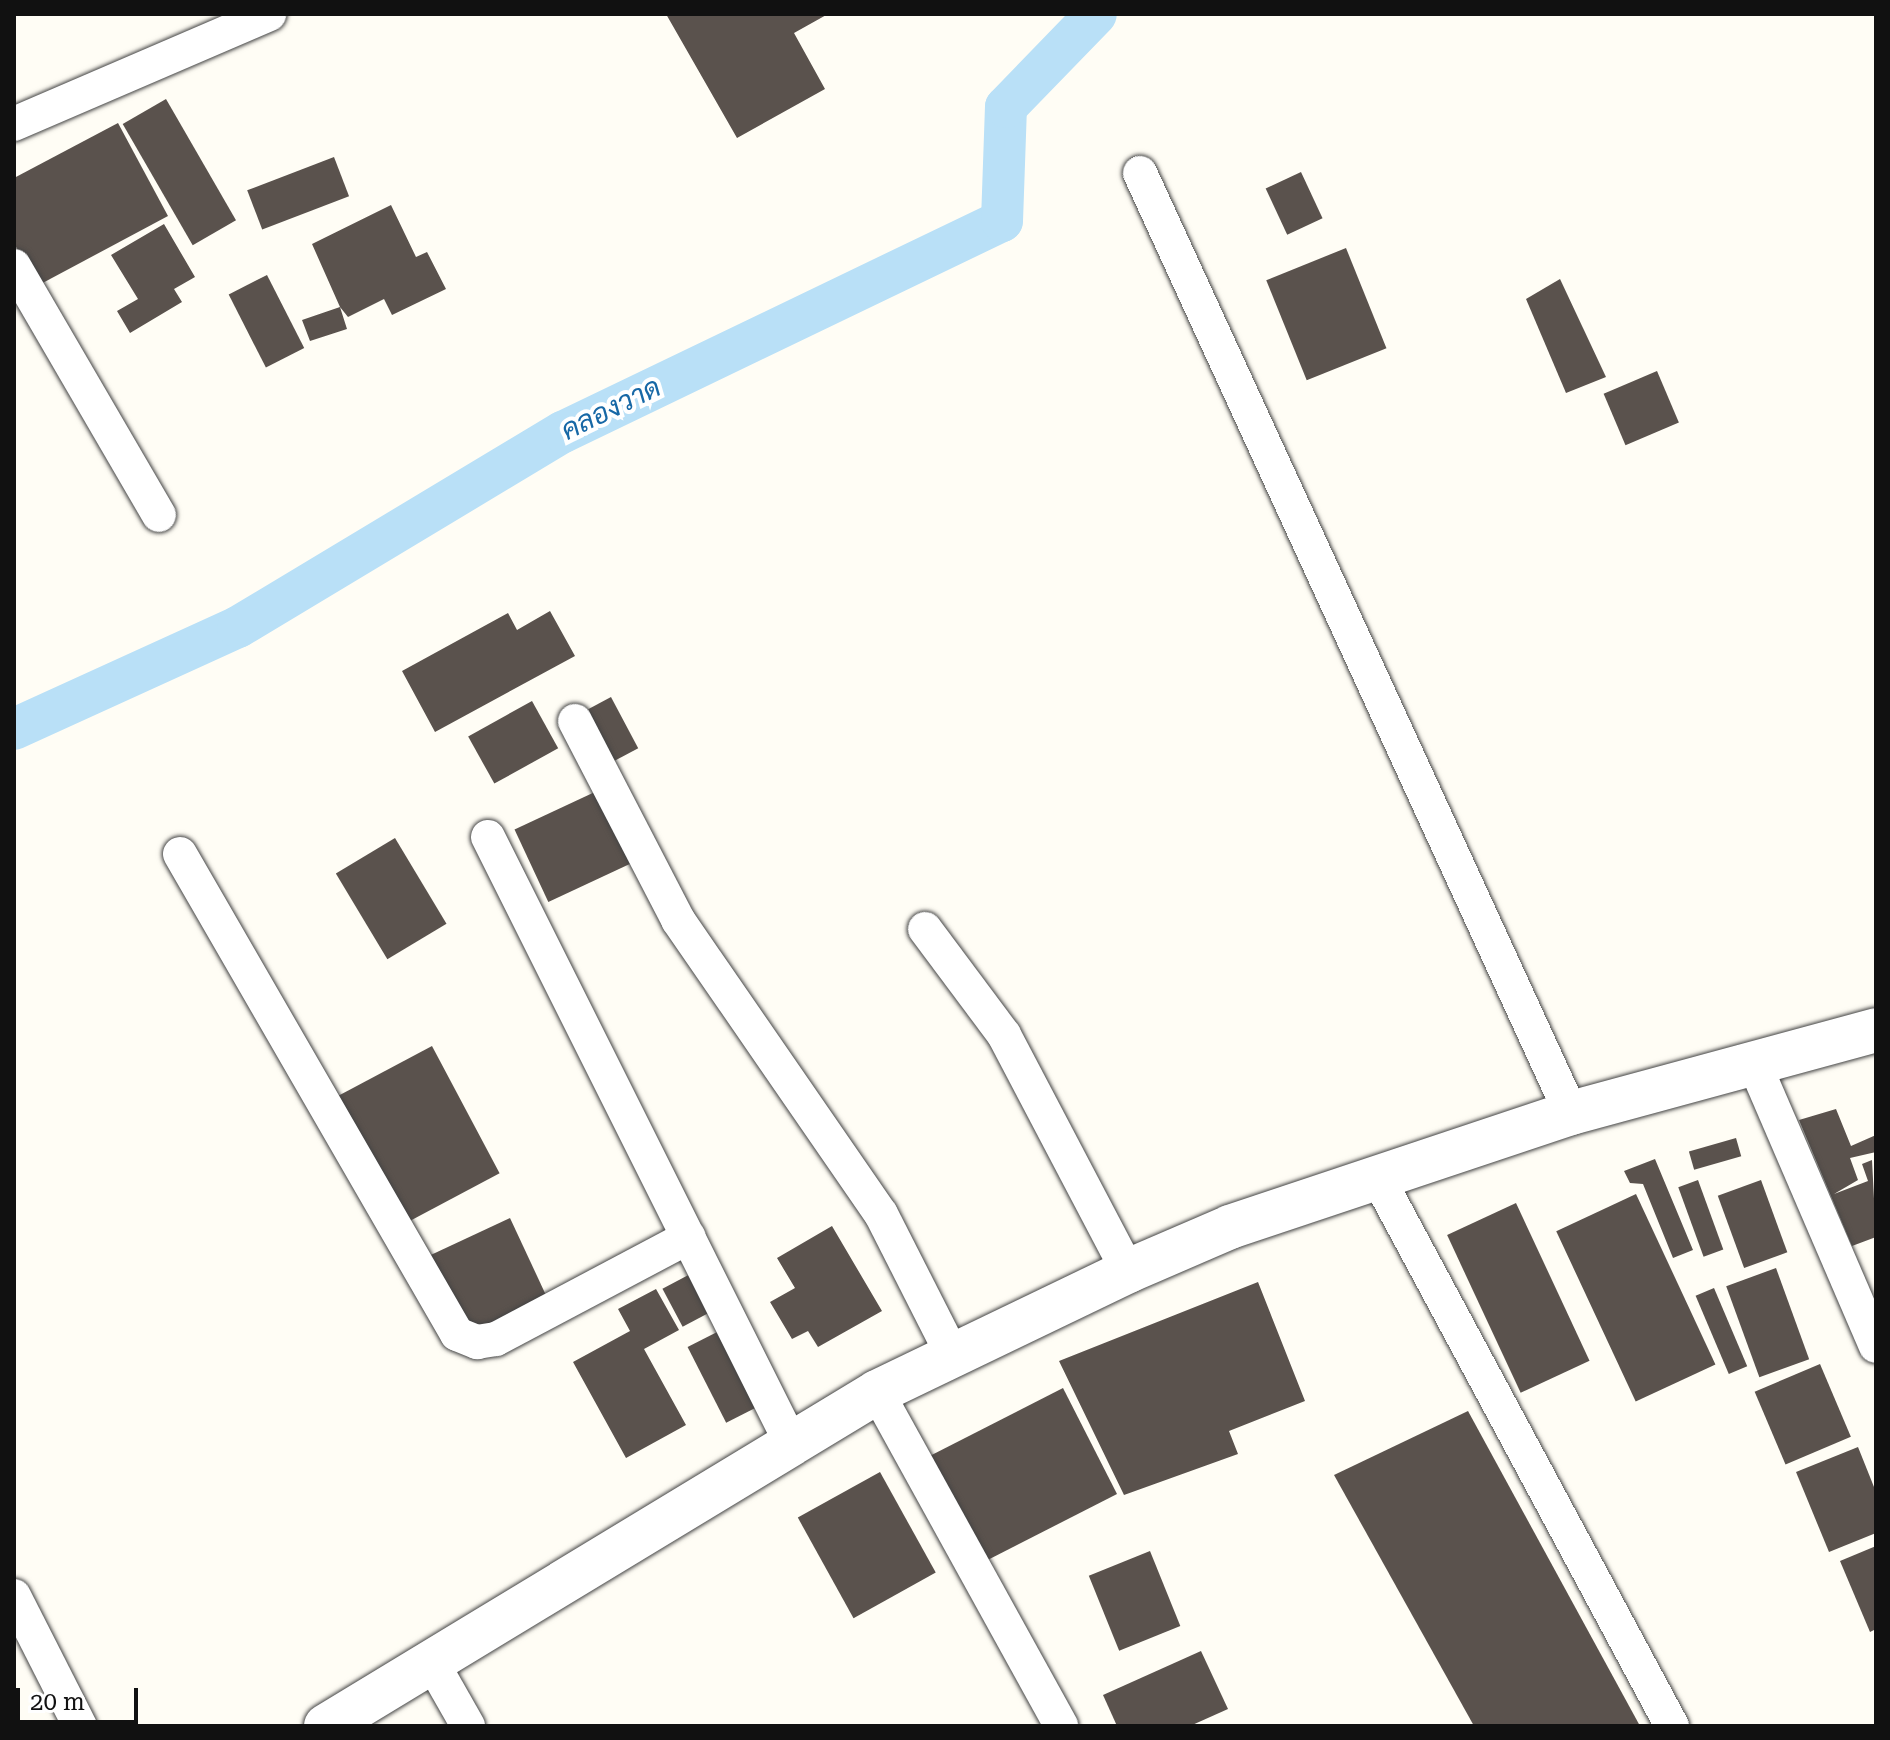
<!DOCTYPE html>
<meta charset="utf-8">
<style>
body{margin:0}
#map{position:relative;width:1890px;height:1740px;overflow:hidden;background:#fffdf5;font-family:"Roboto Serif",Sarabun,serif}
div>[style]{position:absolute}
.canal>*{height:42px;margin:-21px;padding:0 21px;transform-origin:21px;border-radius:21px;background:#b9e0f7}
.building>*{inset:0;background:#5a524d;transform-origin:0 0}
.roads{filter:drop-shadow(0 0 2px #444) drop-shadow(0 0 2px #444)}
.minor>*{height:34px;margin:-17px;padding:0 17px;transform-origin:17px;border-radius:17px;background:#fff}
.tertiary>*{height:44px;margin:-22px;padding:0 22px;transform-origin:22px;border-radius:22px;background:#fff}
span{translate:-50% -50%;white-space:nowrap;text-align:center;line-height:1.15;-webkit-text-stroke:8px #fff;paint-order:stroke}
.water-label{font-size:28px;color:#1768a6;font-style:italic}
.frame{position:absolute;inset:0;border:16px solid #111;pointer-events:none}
.scale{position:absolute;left:16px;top:1688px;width:122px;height:36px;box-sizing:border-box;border:4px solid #111;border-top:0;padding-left:10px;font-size:24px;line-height:28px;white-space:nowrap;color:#111;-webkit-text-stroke:6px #fff;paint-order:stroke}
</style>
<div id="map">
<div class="canal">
<i style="left:14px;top:729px;width:246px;rotate:-24.5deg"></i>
<i style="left:238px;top:627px;width:379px;rotate:-31deg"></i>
<i style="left:563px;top:432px;width:487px;rotate:-25.7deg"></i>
<i style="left:1002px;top:221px;width:114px;rotate:-88deg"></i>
<i style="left:1006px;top:107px;width:129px;rotate:-45.9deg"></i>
</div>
<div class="building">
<i style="clip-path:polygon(666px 14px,828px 14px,794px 33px,825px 89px,737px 138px)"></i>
<i style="left:166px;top:99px;width:140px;height:50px;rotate:60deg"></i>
<i style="clip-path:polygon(118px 123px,168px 216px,37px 286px,14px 243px,14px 178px)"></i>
<i style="left:334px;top:157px;width:42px;height:93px;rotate:69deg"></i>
<i style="left:1301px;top:172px;width:51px;height:39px;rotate:65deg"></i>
<i style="clip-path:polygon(391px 205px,416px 257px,427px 252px,446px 289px,392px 315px,384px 299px,348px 317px,340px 307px,347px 329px,310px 341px,302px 320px,340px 307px,312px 244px)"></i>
<i style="clip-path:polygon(164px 224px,195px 277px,174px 289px,182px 302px,130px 333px,117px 311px,138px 299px,111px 255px)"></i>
<i style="left:1346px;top:248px;width:108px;height:86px;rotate:68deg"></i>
<i style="left:267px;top:275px;width:82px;height:43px;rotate:63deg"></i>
<i style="clip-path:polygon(1560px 279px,1606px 377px,1566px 393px,1526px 299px)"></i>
<i style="left:1657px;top:371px;width:56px;height:58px;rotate:67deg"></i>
<i style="clip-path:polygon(550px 611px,575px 656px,435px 732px,402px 671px,508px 613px,517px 630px)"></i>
<i style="left:611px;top:697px;width:58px;height:36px;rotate:62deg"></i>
<i style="left:532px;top:701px;width:54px;height:73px;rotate:61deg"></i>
<i style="left:597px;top:791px;width:80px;height:91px;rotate:65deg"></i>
<i style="left:395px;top:838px;width:100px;height:69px;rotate:59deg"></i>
<i style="left:432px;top:1046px;width:144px;height:106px;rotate:62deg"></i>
<i style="clip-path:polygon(1836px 1109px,1851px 1146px,1876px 1135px,1876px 1152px,1850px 1158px,1858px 1180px,1834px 1194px,1868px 1181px,1862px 1164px,1872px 1160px,1876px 1237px,1852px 1246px,1799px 1120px)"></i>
<i style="left:1736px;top:1138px;width:19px;height:49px;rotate:74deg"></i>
<i style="clip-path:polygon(1655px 1159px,1693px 1250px,1673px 1258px,1643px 1184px,1630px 1183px,1624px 1171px)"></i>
<i style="left:1698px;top:1180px;width:74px;height:21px;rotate:70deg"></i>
<i style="left:1761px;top:1180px;width:77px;height:46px;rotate:70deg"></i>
<i style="left:1636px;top:1194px;width:188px;height:88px;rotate:65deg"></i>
<i style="left:1516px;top:1203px;width:174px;height:76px;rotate:65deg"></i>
<i style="left:510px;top:1218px;width:89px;height:91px;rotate:65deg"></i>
<i style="clip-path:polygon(832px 1226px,882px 1311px,818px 1347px,808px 1331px,792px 1339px,770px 1302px,795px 1288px,777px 1258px)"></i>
<i style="left:1776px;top:1268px;width:97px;height:53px;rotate:70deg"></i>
<i style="left:696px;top:1271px;width:43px;height:38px;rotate:62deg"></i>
<i style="clip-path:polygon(1258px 1282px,1305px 1401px,1229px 1431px,1238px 1454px,1124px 1495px,1059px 1361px)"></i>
<i style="left:1714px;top:1288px;width:85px;height:20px;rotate:67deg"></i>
<i style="clip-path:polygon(656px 1289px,679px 1330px,644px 1349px,686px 1425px,626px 1458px,573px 1362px,630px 1331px,618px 1309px)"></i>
<i style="left:725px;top:1328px;width:85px;height:42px;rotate:63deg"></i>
<i style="left:1820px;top:1364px;width:79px;height:71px;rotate:67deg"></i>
<i style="left:1063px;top:1388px;width:119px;height:154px;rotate:63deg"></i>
<i style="clip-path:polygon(1468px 1411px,1640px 1726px,1474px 1726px,1334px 1475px)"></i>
<i style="clip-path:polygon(1858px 1447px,1876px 1492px,1876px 1533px,1829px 1552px,1796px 1472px)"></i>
<i style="left:880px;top:1472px;width:115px;height:94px;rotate:61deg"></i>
<i style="clip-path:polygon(1876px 1546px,1876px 1629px,1870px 1632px,1840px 1561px)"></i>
<i style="left:1150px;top:1551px;width:81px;height:66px;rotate:68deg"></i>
<i style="clip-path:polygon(1201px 1651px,1228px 1709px,1190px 1726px,1117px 1726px,1103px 1695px)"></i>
</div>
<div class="roads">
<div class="minor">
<i style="left:14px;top:124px;width:278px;rotate:-23.3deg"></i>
<i style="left:1140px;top:173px;width:1034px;rotate:65.37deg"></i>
<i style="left:14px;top:266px;width:288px;rotate:59.8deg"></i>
<i style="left:575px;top:721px;width:224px;rotate:62.6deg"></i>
<i style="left:678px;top:920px;width:357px;rotate:55.4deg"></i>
<i style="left:881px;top:1214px;width:159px;rotate:63.1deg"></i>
<i style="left:488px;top:837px;width:680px;rotate:63.43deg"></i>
<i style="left:180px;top:854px;width:554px;rotate:60.01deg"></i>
<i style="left:457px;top:1334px;width:22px;rotate:22deg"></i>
<i style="left:477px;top:1342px;width:19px;rotate:-9deg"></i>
<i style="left:496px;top:1339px;width:218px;rotate:-27.9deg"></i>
<i style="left:925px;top:929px;width:132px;rotate:53.3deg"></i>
<i style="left:1004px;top:1035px;width:267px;rotate:62.3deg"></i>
<i style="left:1754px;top:1063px;width:308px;rotate:66.7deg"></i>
<i style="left:1378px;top:1178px;width:622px;rotate:61.79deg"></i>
<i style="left:877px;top:1392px;width:381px;rotate:61.1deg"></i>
<i style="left:14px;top:1596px;width:146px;rotate:63.1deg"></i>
<i style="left:430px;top:1659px;width:77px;rotate:60.4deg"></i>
</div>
<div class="tertiary">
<i style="left:326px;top:1726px;width:644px;rotate:-31.22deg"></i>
<i style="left:877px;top:1392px;width:279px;rotate:-25.7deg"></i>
<i style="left:1128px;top:1271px;width:111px;rotate:-23.3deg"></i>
<i style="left:1230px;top:1227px;width:360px;rotate:-18.5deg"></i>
<i style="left:1571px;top:1113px;width:316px;rotate:-15.2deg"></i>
</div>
</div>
<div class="water-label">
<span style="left:611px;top:409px;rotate:-26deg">คลองวาด</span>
</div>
<div class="frame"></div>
<div class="scale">20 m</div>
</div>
